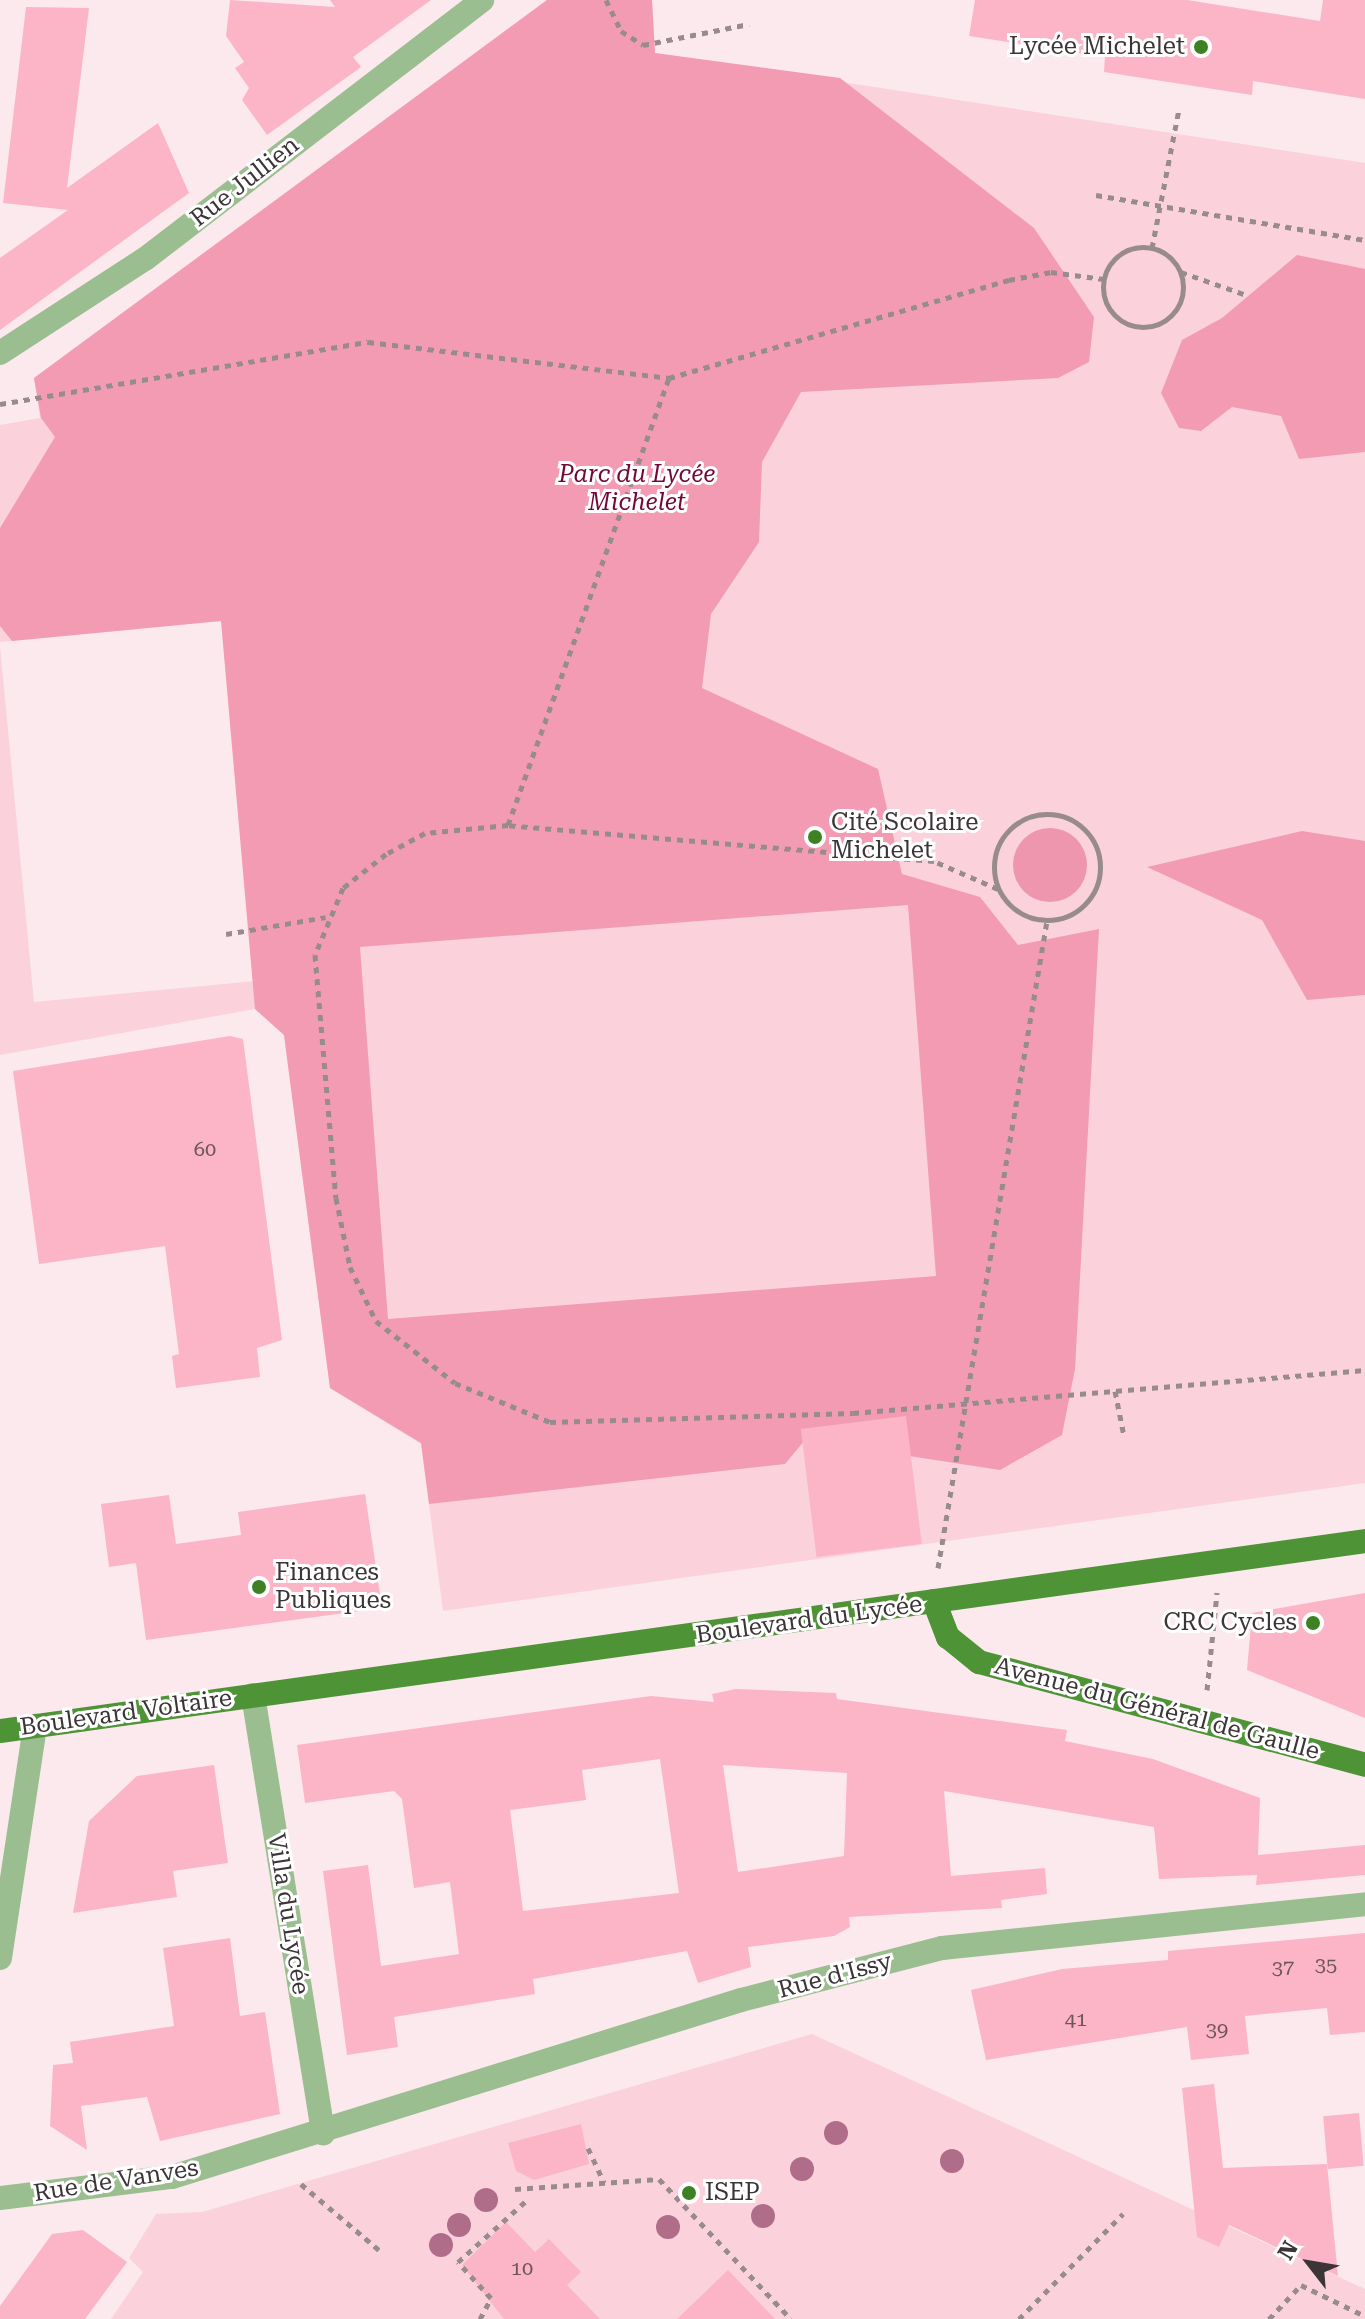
<!DOCTYPE html>
<meta charset="utf-8">
<style>
body{margin:0}
#map{position:relative;width:1365px;height:2319px;overflow:hidden;background:#fce9ee;font-family:"Roboto Serif",serif}
div>[style]{position:absolute}
.green>*{inset:0;background:#fbd2dc}
.forest>*{inset:0;background:#f39bb3}
.water>*{inset:0;background:#ed96ae}
.round{border-radius:50%}
.building>*{inset:0;background:#fcb4c7;transform-origin:0 0}
.path>*{height:5px;margin-top:-2.5px;transform-origin:0;background:repeating-linear-gradient(90deg,#978b8e 0 6px,transparent 0 12px)}
.path>.ring{margin:-2.5px;padding:0;box-sizing:content-box;background:none;border:5px solid #978b8e;border-radius:50%}
.minor>*{height:24px;margin:-12px;padding:0 12px;transform-origin:12px;border-radius:12px;background:#9abe8f}
.major>*{height:24px;margin:-12px;padding:0 12px;transform-origin:12px;border-radius:12px;background:#4f9337}
.trees>*{width:24px;height:24px;margin:-12px;border-radius:50%;background:#b06d8a}
.dots>*{width:22px;height:22px;translate:-50% -50%;box-sizing:border-box;border:4px solid #fff;border-radius:50%}
span{translate:-50% -50%;white-space:nowrap;text-align:center;line-height:1.15;-webkit-text-stroke:6px #fff;paint-order:stroke}
.number-label{font-size:20px;color:#6c555b}
.number-label span{-webkit-text-stroke-width:0}
.poi-label{font-size:24px;color:#3c3537}
.right{translate:-100% -50%;text-align:right}
.left{translate:0 -50%;text-align:left}
.street-label{font-size:24px;color:#3c3537}
.park-label{font-size:24px;color:#720838;font-style:italic}
.north{position:absolute;left:1269px;top:2223px;width:80px;height:80px;-webkit-text-stroke:6px #fff;paint-order:stroke;rotate:301deg;font-size:22px;font-weight:700;line-height:32px;text-align:center;color:#3c3537}
.north::after{content:'';display:block;margin:auto;width:28px;height:36px;background:#3c3537;clip-path:polygon(50% 0,100% 100%,50% 72%,0 100%)}
</style>
<div id="map">
<div class="green">
<i style="clip-path:polygon(547px 0,652px 0,655px 53px,1365px 163px,1365px 1483px,443px 1611px,421px 1444px,330px 1388px,284px 1035px,255px 1009px,0 1055px,0 646px,34px 1002px,255px 981px,221px 621px,0 642px,0 425px,40px 418px,34px 378px)"></i>
<i style="clip-path:polygon(812px 2034px,1365px 2289px,1365px 2319px,111px 2319px,143px 2272px,129px 2258px,156px 2214px,202px 2212px)"></i>
</div>
<div class="forest">
<i style="clip-path:polygon(evenodd,547px 0,652px 0,655px 53px,840px 78px,1034px 228px,1094px 317px,1089px 362px,1058px 378px,801px 392px,762px 462px,759px 542px,711px 614px,702px 688px,878px 769px,902px 874px,980px 897px,1018px 945px,1099px 929px,1075px 1369px,1062px 1435px,1000px 1470px,805px 1440px,785px 1464px,429px 1504px,421px 1443px,330px 1388px,284px 1035px,255px 1009px,221px 621px,12px 641px,0 626px,0 528px,55px 437px,41px 418px,34px 378px,547px 0,908px 905px,936px 1276px,388px 1319px,360px 947px,908px 905px)"></i>
<i style="clip-path:polygon(1297px 255px,1365px 269px,1365px 452px,1299px 459px,1281px 416px,1232px 407px,1201px 431px,1179px 428px,1161px 393px,1182px 340px,1222px 318px)"></i>
<i style="clip-path:polygon(1302px 831px,1365px 841px,1365px 995px,1307px 1000px,1262px 920px,1147px 867px)"></i>
</div>
<div class="water">
<i class="round" style="left:1013px;top:828px;width:74px;height:74px"></i>
</div>
<div class="building">
<i style="clip-path:polygon(230px 0,335px 7px,330px 0,431px 0,353px 57px,361px 67px,267px 135px,242px 100px,249px 88px,235px 68px,244px 62px,226px 36px)"></i>
<i style="clip-path:polygon(975px 0,1187px 0,1320px 21px,1323px 0,1365px 0,1365px 99px,1253px 81px,1252px 95px,1104px 72px,1105px 57px,969px 36px)"></i>
<i style="clip-path:polygon(26px 7px,89px 8px,67px 188px,158px 123px,189px 193px,0 330px,0 258px,68px 210px,3px 203px)"></i>
<i style="clip-path:polygon(230px 1036px,243px 1039px,282px 1340px,257px 1348px,260px 1377px,176px 1388px,172px 1356px,179px 1354px,165px 1246px,39px 1264px,13px 1071px)"></i>
<i style="left:906px;top:1416px;width:129px;height:106px;rotate:83deg"></i>
<i style="clip-path:polygon(365px 1494px,382px 1608px,146px 1640px,136px 1563px,109px 1567px,101px 1504px,169px 1495px,176px 1544px,241px 1535px,238px 1512px)"></i>
<i style="clip-path:polygon(1365px 1593px,1365px 1718px,1247px 1670px,1252px 1613px)"></i>
<i style="clip-path:polygon(evenodd,736px 1689px,836px 1693px,837px 1699px,1067px 1730px,1065px 1741px,1153px 1759px,1260px 1798px,1258px 1855px,1365px 1845px,1365px 1875px,1256px 1885px,1257px 1875px,1159px 1879px,1154px 1827px,944px 1791px,951px 1876px,1045px 1868px,1047px 1894px,1001px 1900px,1002px 1908px,849px 1917px,850px 1927px,834px 1936px,748px 1947px,751px 1967px,698px 1983px,687px 1951px,533px 1979px,535px 1994px,394px 2017px,398px 2047px,347px 2055px,323px 1871px,368px 1865px,381px 1966px,459px 1954px,450px 1882px,414px 1888px,402px 1799px,394px 1791px,305px 1803px,297px 1745px,651px 1696px,714px 1702px,712px 1694px,736px 1689px,660px 1759px,679px 1893px,523px 1911px,510px 1810px,586px 1800px,582px 1770px,660px 1759px,736px 1689px,723px 1765px,847px 1773px,844px 1856px,738px 1872px,723px 1765px)"></i>
<i style="clip-path:polygon(214px 1765px,228px 1863px,173px 1871px,177px 1897px,73px 1913px,89px 1821px,137px 1776px)"></i>
<i style="clip-path:polygon(1365px 1933px,1365px 2032px,1330px 2035px,1327px 2008px,1245px 2016px,1249px 2054px,1191px 2060px,1187px 2027px,986px 2060px,971px 1990px,1062px 1969px,1168px 1960px,1168px 1951px)"></i>
<i style="clip-path:polygon(230px 1938px,240px 2016px,265px 2012px,280px 2114px,160px 2141px,147px 2097px,81px 2106px,87px 2150px,50px 2126px,53px 2065px,73px 2063px,70px 2042px,174px 2026px,163px 1948px)"></i>
<i style="clip-path:polygon(1214px 2084px,1223px 2168px,1327px 2164px,1338px 2276px,1229px 2225px,1219px 2247px,1197px 2237px,1182px 2088px)"></i>
<i style="left:1359px;top:2113px;width:53px;height:36px;rotate:85deg"></i>
<i style="clip-path:polygon(581px 2124px,589px 2164px,534px 2180px,516px 2171px,508px 2143px)"></i>
<i style="clip-path:polygon(506px 2222px,535px 2252px,549px 2239px,581px 2272px,567px 2285px,600px 2319px,504px 2319px,462px 2265px)"></i>
<i style="clip-path:polygon(83px 2230px,127px 2262px,85px 2319px,0 2319px,0 2306px,52px 2234px)"></i>
<i style="clip-path:polygon(728px 2270px,775px 2319px,677px 2319px)"></i>
</div>
<div class="path">
<i style="left:606px;top:0;width:34px;rotate:64deg"></i>
<i style="left:621px;top:31px;width:26px;rotate:32deg"></i>
<i style="left:643px;top:45px;width:108px;rotate:-11.2deg"></i>
<i style="left:1096px;top:195px;width:273px;rotate:9.5deg"></i>
<i class="ring" style="left:1103px;top:247px;width:75px;height:75px"></i>
<i style="left:1152px;top:248px;width:142px;rotate:-79deg"></i>
<i style="left:1181px;top:272px;width:72px;rotate:19.4deg"></i>
<i style="left:0;top:404px;width:373px;rotate:-9.6deg"></i>
<i style="left:368px;top:342px;width:303px;rotate:6.8deg"></i>
<i style="left:669px;top:378px;width:354px;rotate:-16.1deg"></i>
<i style="left:1009px;top:280px;width:43px;rotate:-10.8deg"></i>
<i style="left:1051px;top:272px;width:53px;rotate:7.5deg"></i>
<i class="ring" style="left:994px;top:814px;width:101px;height:101px"></i>
<i style="left:508px;top:825px;width:475px;rotate:-70.2deg"></i>
<i style="left:998px;top:889px;width:70px;rotate:-156.4deg"></i>
<i style="left:934px;top:861px;width:428px;rotate:-175.2deg"></i>
<i style="left:508px;top:825px;width:83px;rotate:174.5deg"></i>
<i style="left:425px;top:833px;width:44px;rotate:151.7deg"></i>
<i style="left:386px;top:854px;width:55px;rotate:141.7deg"></i>
<i style="left:343px;top:888px;width:73px;rotate:112.7deg"></i>
<i style="left:315px;top:955px;width:244px;rotate:85.1deg"></i>
<i style="left:336px;top:1198px;width:70px;rotate:78.5deg"></i>
<i style="left:350px;top:1267px;width:60px;rotate:64.3deg"></i>
<i style="left:376px;top:1321px;width:100px;rotate:38.1deg"></i>
<i style="left:455px;top:1383px;width:103px;rotate:22.3deg"></i>
<i style="left:550px;top:1422px;width:303px;rotate:-1.7deg"></i>
<i style="left:853px;top:1413px;width:514px;rotate:-4.8deg"></i>
<i style="left:226px;top:934px;width:101px;rotate:-9.6deg"></i>
<i style="left:1115px;top:1391px;width:46px;rotate:78.7deg"></i>
<i style="left:938px;top:1568px;width:656px;rotate:-80.44deg"></i>
<i style="left:1207px;top:1690px;width:98px;rotate:-84.1deg"></i>
<i style="left:588px;top:2148px;width:38px;rotate:65deg"></i>
<i style="left:301px;top:2184px;width:102px;rotate:40.2deg"></i>
<i style="left:515px;top:2189px;width:144px;rotate:-4deg"></i>
<i style="left:659px;top:2179px;width:192px;rotate:46.7deg"></i>
<i style="left:480px;top:2319px;width:24px;rotate:-62deg"></i>
<i style="left:491px;top:2298px;width:49px;rotate:-132.5deg"></i>
<i style="left:458px;top:2262px;width:91px;rotate:-41.9deg"></i>
<i style="left:1019px;top:2319px;width:148px;rotate:-45.3deg"></i>
<i style="left:1269px;top:2319px;width:47px;rotate:-46.7deg"></i>
<i style="left:1301px;top:2285px;width:71px;rotate:25.8deg"></i>
</div>
<div class="minor">
<i style="left:0;top:353px;width:173px;rotate:-33deg"></i>
<i style="left:145px;top:259px;width:425px;rotate:-37.5deg"></i>
<i style="left:253px;top:1695px;width:444px;rotate:80.9deg"></i>
<i style="left:0;top:1958px;width:235px;rotate:-81.4deg"></i>
<i style="left:0;top:2198px;width:173px;rotate:-7deg"></i>
<i style="left:172px;top:2177px;width:596px;rotate:-17.28deg"></i>
<i style="left:741px;top:2000px;width:208px;rotate:-14.5deg"></i>
<i style="left:942px;top:1948px;width:425px;rotate:-5.9deg"></i>
</div>
<div class="major">
<i style="left:934px;top:1601px;width:39px;rotate:69deg"></i>
<i style="left:948px;top:1637px;width:40px;rotate:39deg"></i>
<i style="left:979px;top:1662px;width:400px;rotate:14.9deg"></i>
<i style="left:0;top:1731px;width:1378px;rotate:-7.92deg"></i>
</div>
<div class="trees">
<i style="left:836px;top:2133px"></i>
<i style="left:952px;top:2161px"></i>
<i style="left:802px;top:2169px"></i>
<i style="left:486px;top:2200px"></i>
<i style="left:763px;top:2216px"></i>
<i style="left:459px;top:2225px"></i>
<i style="left:668px;top:2227px"></i>
<i style="left:441px;top:2245px"></i>
</div>
<div class="dots">
<i style="left:1201px;top:47px;background:#3d8123"></i>
<i style="left:815px;top:837px;background:#3d8123"></i>
<i style="left:259px;top:1587px;background:#3d8123"></i>
<i style="left:1313px;top:1623px;background:#3d8123"></i>
<i style="left:689px;top:2193px;background:#3d8123"></i>
</div>
<div class="number-label">
<span style="left:205px;top:1149px">60</span>
<span style="left:1326px;top:1964px">35</span>
<span style="left:1283px;top:1967px">37</span>
<span style="left:1076px;top:2019px">41</span>
<span style="left:1217px;top:2029px">39</span>
<span style="left:522px;top:2268px">10</span>
</div>
<div class="poi-label">
<span class="right" style="left:1185px;top:47px">Lycée Michelet</span>
<span class="left" style="left:831px;top:837px">Cité Scolaire<br>Michelet</span>
<span class="left" style="left:275px;top:1587px">Finances<br>Publiques</span>
<span class="right" style="left:1297px;top:1623px">CRC Cycles</span>
<span class="left" style="left:705px;top:2193px">ISEP</span>
</div>
<div class="street-label">
<span style="left:245px;top:182px;rotate:-38deg">Rue Jullien</span>
<span style="left:809px;top:1620px;rotate:-8deg">Boulevard du Lycée</span>
<span style="left:1157px;top:1709px;rotate:15deg">Avenue du Général de Gaulle</span>
<span style="left:126px;top:1713px;rotate:-8deg">Boulevard Voltaire</span>
<span style="left:288px;top:1914px;rotate:81deg">Villa du Lycée</span>
<span style="left:835px;top:1976px;rotate:-15deg">Rue d'Issy</span>
<span style="left:116px;top:2181px;rotate:-9deg">Rue de Vanves</span>
</div>
<div class="park-label">
<span style="left:637px;top:489px">Parc du Lycée<br>Michelet</span>
</div>
<div class="north">N</div>
</div>
